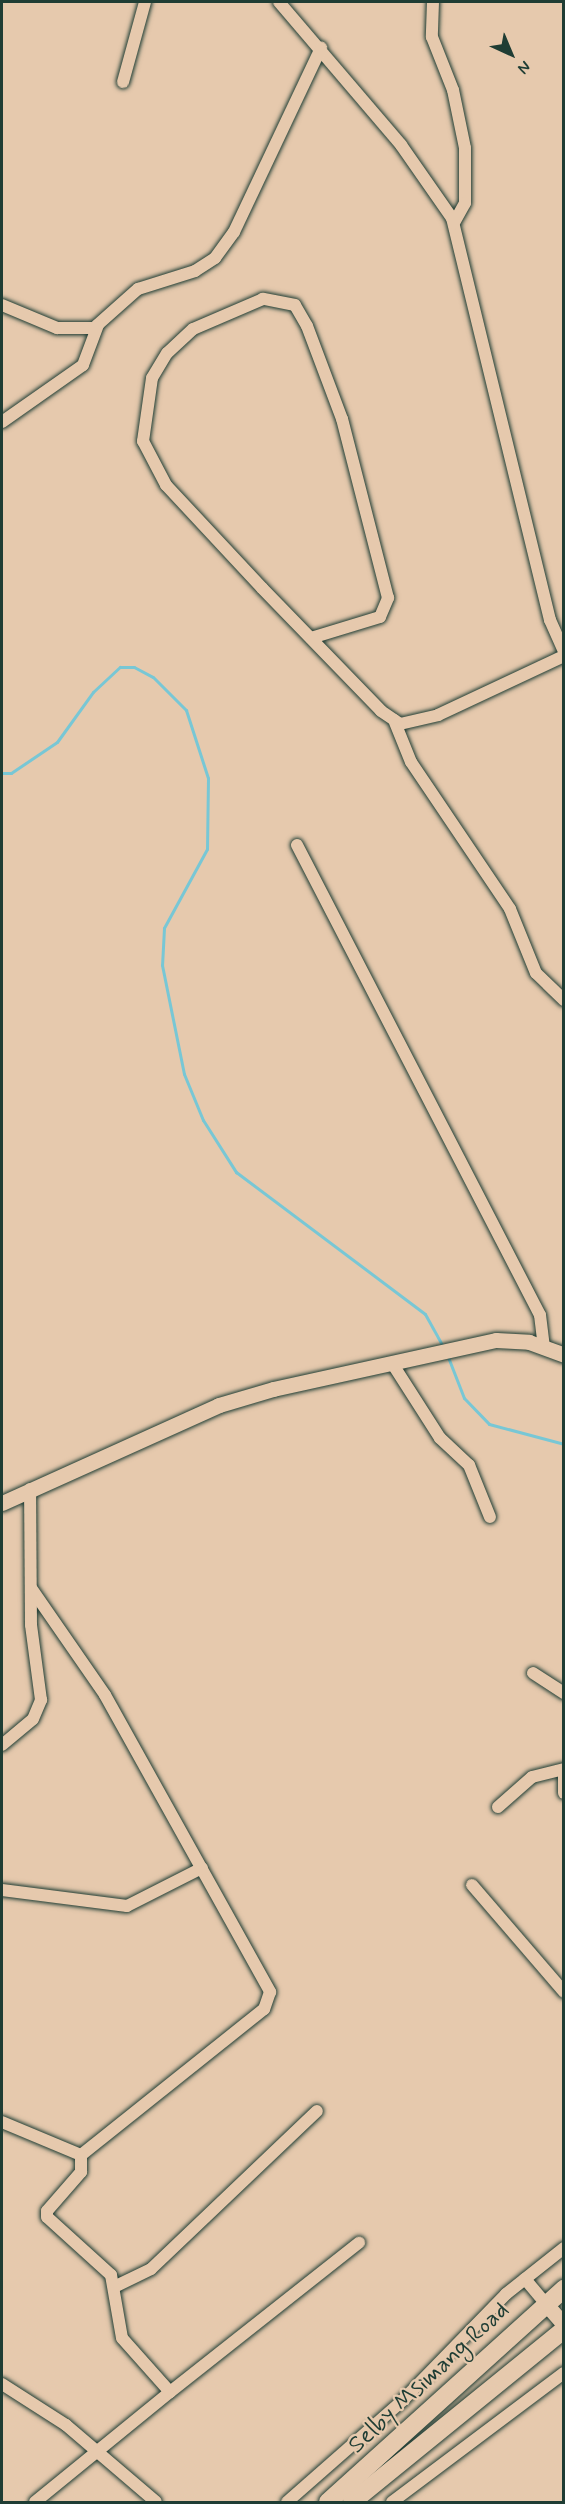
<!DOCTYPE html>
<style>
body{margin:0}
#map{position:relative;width:565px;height:2504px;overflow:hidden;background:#e6c9ad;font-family:Mynerve,sans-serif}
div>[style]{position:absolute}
.stream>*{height:3px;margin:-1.5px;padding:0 1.5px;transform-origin:1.5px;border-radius:1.5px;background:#78c7d5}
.roads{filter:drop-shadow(0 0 2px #1f3d34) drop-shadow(0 0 2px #1f3d34)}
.minor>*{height:12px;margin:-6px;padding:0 6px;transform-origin:6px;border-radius:6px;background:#e6c9ad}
.tertiary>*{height:15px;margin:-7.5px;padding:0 7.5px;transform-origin:7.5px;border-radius:7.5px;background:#e6c9ad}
.secondary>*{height:18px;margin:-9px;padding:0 9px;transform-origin:9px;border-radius:9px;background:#e6c9ad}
span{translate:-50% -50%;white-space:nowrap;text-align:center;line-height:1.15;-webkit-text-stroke:4.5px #e6c9ad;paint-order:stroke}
.street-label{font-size:24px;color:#1f3d34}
.frame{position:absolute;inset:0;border:3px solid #1f3d34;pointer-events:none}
.north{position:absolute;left:481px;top:24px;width:60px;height:60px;-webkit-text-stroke:4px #e6c9ad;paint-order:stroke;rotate:136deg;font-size:16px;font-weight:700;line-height:24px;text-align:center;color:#1f3d34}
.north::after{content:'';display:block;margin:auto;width:21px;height:27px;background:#1f3d34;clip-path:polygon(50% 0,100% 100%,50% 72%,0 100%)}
</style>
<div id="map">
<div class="stream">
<i style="left:2px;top:773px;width:9px"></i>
<i style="left:11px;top:773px;width:55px;rotate:-34deg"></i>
<i style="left:57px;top:742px;width:62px;rotate:-54.2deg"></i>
<i style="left:93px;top:692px;width:37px;rotate:-43deg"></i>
<i style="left:120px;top:667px;width:14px"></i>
<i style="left:134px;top:667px;width:21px;rotate:28deg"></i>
<i style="left:153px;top:677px;width:47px;rotate:45deg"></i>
<i style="left:186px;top:710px;width:71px;rotate:72.1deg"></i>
<i style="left:208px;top:778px;width:71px;rotate:90.8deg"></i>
<i style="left:207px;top:849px;width:90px;rotate:118.6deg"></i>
<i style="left:164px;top:928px;width:37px;rotate:93deg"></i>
<i style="left:162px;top:965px;width:111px;rotate:78.6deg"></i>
<i style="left:184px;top:1074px;width:50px;rotate:67.6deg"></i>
<i style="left:203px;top:1120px;width:62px;rotate:57.6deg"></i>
<i style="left:236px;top:1172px;width:236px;rotate:36.9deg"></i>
<i style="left:425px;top:1314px;width:39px;rotate:61deg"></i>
<i style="left:448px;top:1357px;width:44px;rotate:68.7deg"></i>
<i style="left:464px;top:1398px;width:36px;rotate:46deg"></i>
<i style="left:489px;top:1424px;width:78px;rotate:14.9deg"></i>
</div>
<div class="roads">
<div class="minor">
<i style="left:279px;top:2px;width:188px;rotate:49.5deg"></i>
<i style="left:401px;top:145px;width:89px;rotate:55.1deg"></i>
<i style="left:452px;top:218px;width:414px;rotate:76.3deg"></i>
<i style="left:550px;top:620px;width:35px;rotate:66deg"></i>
<i style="left:433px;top:2px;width:35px;rotate:92deg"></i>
<i style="left:432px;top:37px;width:57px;rotate:68.4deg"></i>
<i style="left:453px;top:90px;width:59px;rotate:78.3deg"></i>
<i style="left:465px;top:148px;width:55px;rotate:90deg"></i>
<i style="left:465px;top:203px;width:23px;rotate:119deg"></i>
<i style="left:123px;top:82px;width:83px;rotate:-74.6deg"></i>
<i style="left:2px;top:305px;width:60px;rotate:22.7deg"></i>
<i style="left:57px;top:328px;width:37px"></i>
<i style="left:94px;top:328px;width:59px;rotate:-41.6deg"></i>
<i style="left:138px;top:289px;width:60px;rotate:-17.5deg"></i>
<i style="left:195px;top:271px;width:24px;rotate:-33deg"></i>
<i style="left:215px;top:258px;width:32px;rotate:-54deg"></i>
<i style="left:234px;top:232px;width:204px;rotate:-64.7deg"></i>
<i style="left:2px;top:422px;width:99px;rotate:-35.1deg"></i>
<i style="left:83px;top:365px;width:43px;rotate:-69.4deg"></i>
<i style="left:311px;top:638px;width:72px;rotate:-16.9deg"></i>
<i style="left:380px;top:617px;width:21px;rotate:-67deg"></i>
<i style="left:388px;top:598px;width:185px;rotate:-104.4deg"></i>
<i style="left:342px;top:419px;width:99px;rotate:-110.6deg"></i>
<i style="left:307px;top:326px;width:24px;rotate:-120deg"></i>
<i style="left:295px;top:305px;width:33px;rotate:-169deg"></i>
<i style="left:263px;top:299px;width:76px;rotate:156.8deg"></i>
<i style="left:193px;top:329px;width:35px;rotate:137deg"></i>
<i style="left:167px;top:353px;width:29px;rotate:121deg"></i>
<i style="left:152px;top:378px;width:64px;rotate:98.1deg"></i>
<i style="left:143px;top:441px;width:50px;rotate:62.4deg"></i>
<i style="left:166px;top:485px;width:141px;rotate:47deg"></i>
<i style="left:262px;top:588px;width:171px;rotate:45.9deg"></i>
<i style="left:381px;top:711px;width:23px;rotate:34deg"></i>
<i style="left:400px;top:724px;width:39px;rotate:-13deg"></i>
<i style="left:438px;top:715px;width:139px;rotate:-25.1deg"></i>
<i style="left:394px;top:720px;width:45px;rotate:68deg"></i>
<i style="left:411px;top:762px;width:177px;rotate:56deg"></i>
<i style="left:510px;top:909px;width:69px;rotate:67.9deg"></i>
<i style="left:536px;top:973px;width:39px;rotate:44deg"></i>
<i style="left:297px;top:845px;width:529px;rotate:62.66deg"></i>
<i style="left:540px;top:1315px;width:32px;rotate:83deg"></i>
<i style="left:392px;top:1363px;width:89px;rotate:57.4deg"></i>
<i style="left:440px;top:1438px;width:40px;rotate:43deg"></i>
<i style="left:469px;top:1465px;width:56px;rotate:68deg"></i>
<i style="left:31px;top:1588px;width:130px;rotate:55.3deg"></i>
<i style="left:105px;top:1695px;width:340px;rotate:60.9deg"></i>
<i style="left:270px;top:1992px;width:18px;rotate:109deg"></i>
<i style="left:264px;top:2009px;width:234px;rotate:141.4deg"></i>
<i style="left:533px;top:1673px;width:37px;rotate:33deg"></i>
<i style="left:2px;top:1745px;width:40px;rotate:-40deg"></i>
<i style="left:33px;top:1719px;width:21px;rotate:-67deg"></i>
<i style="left:41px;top:1700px;width:76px;rotate:-97.6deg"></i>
<i style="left:31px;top:1625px;width:136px;rotate:-90.4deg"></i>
<i style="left:564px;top:1771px;width:22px;rotate:90deg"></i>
<i style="left:498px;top:1807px;width:45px;rotate:-41.4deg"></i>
<i style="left:532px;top:1777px;width:33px;rotate:-14deg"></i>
<i style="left:472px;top:1885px;width:141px;rotate:49.3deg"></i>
<i style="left:2px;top:1890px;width:126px;rotate:7.3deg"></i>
<i style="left:127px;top:1906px;width:84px;rotate:-26.9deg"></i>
<i style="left:2px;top:2122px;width:86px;rotate:22.7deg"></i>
<i style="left:525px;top:2279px;width:33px;rotate:50deg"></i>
<i style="left:114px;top:2287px;width:41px;rotate:-25.9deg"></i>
<i style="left:151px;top:2269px;width:229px;rotate:-43.6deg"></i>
<i style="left:2px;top:2384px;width:76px;rotate:32.6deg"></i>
<i style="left:66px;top:2425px;width:118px;rotate:40.5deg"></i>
<i style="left:170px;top:2392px;width:241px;rotate:-38.3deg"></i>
<i style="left:35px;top:2502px;width:174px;rotate:-39.2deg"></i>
<i style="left:170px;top:2392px;width:72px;rotate:-131.6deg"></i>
<i style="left:122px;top:2338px;width:64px;rotate:-99.9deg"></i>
<i style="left:111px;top:2275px;width:86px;rotate:-137.8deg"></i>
<i style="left:47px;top:2217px;width:6px;rotate:-90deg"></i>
<i style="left:47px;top:2211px;width:52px;rotate:-48.9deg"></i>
<i style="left:81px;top:2172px;width:17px;rotate:-90deg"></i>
<i style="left:287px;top:2502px;width:154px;rotate:-41.3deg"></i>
<i style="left:403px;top:2400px;width:148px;rotate:-45.8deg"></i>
<i style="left:506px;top:2294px;width:74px;rotate:-38.4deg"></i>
<i style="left:392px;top:2502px;width:215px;rotate:-36.9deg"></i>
</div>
<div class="tertiary">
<i style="left:2px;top:1503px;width:238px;rotate:-24.3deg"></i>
<i style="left:219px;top:1405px;width:56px;rotate:-16.5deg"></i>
<i style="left:273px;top:1389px;width:228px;rotate:-12.4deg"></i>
<i style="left:496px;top:1340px;width:33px;rotate:3deg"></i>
<i style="left:529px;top:1342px;width:37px;rotate:20deg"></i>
<i style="left:546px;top:2304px;width:28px;rotate:49deg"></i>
</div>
<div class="secondary">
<i style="left:328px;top:2502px;width:318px;rotate:-42.1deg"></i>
<i style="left:352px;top:2502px;width:273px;rotate:-39.1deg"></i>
</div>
</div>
<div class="street-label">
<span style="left:429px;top:2378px;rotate:-43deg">Selby Msimang Road</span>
</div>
<div class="frame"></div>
<div class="north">N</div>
</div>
